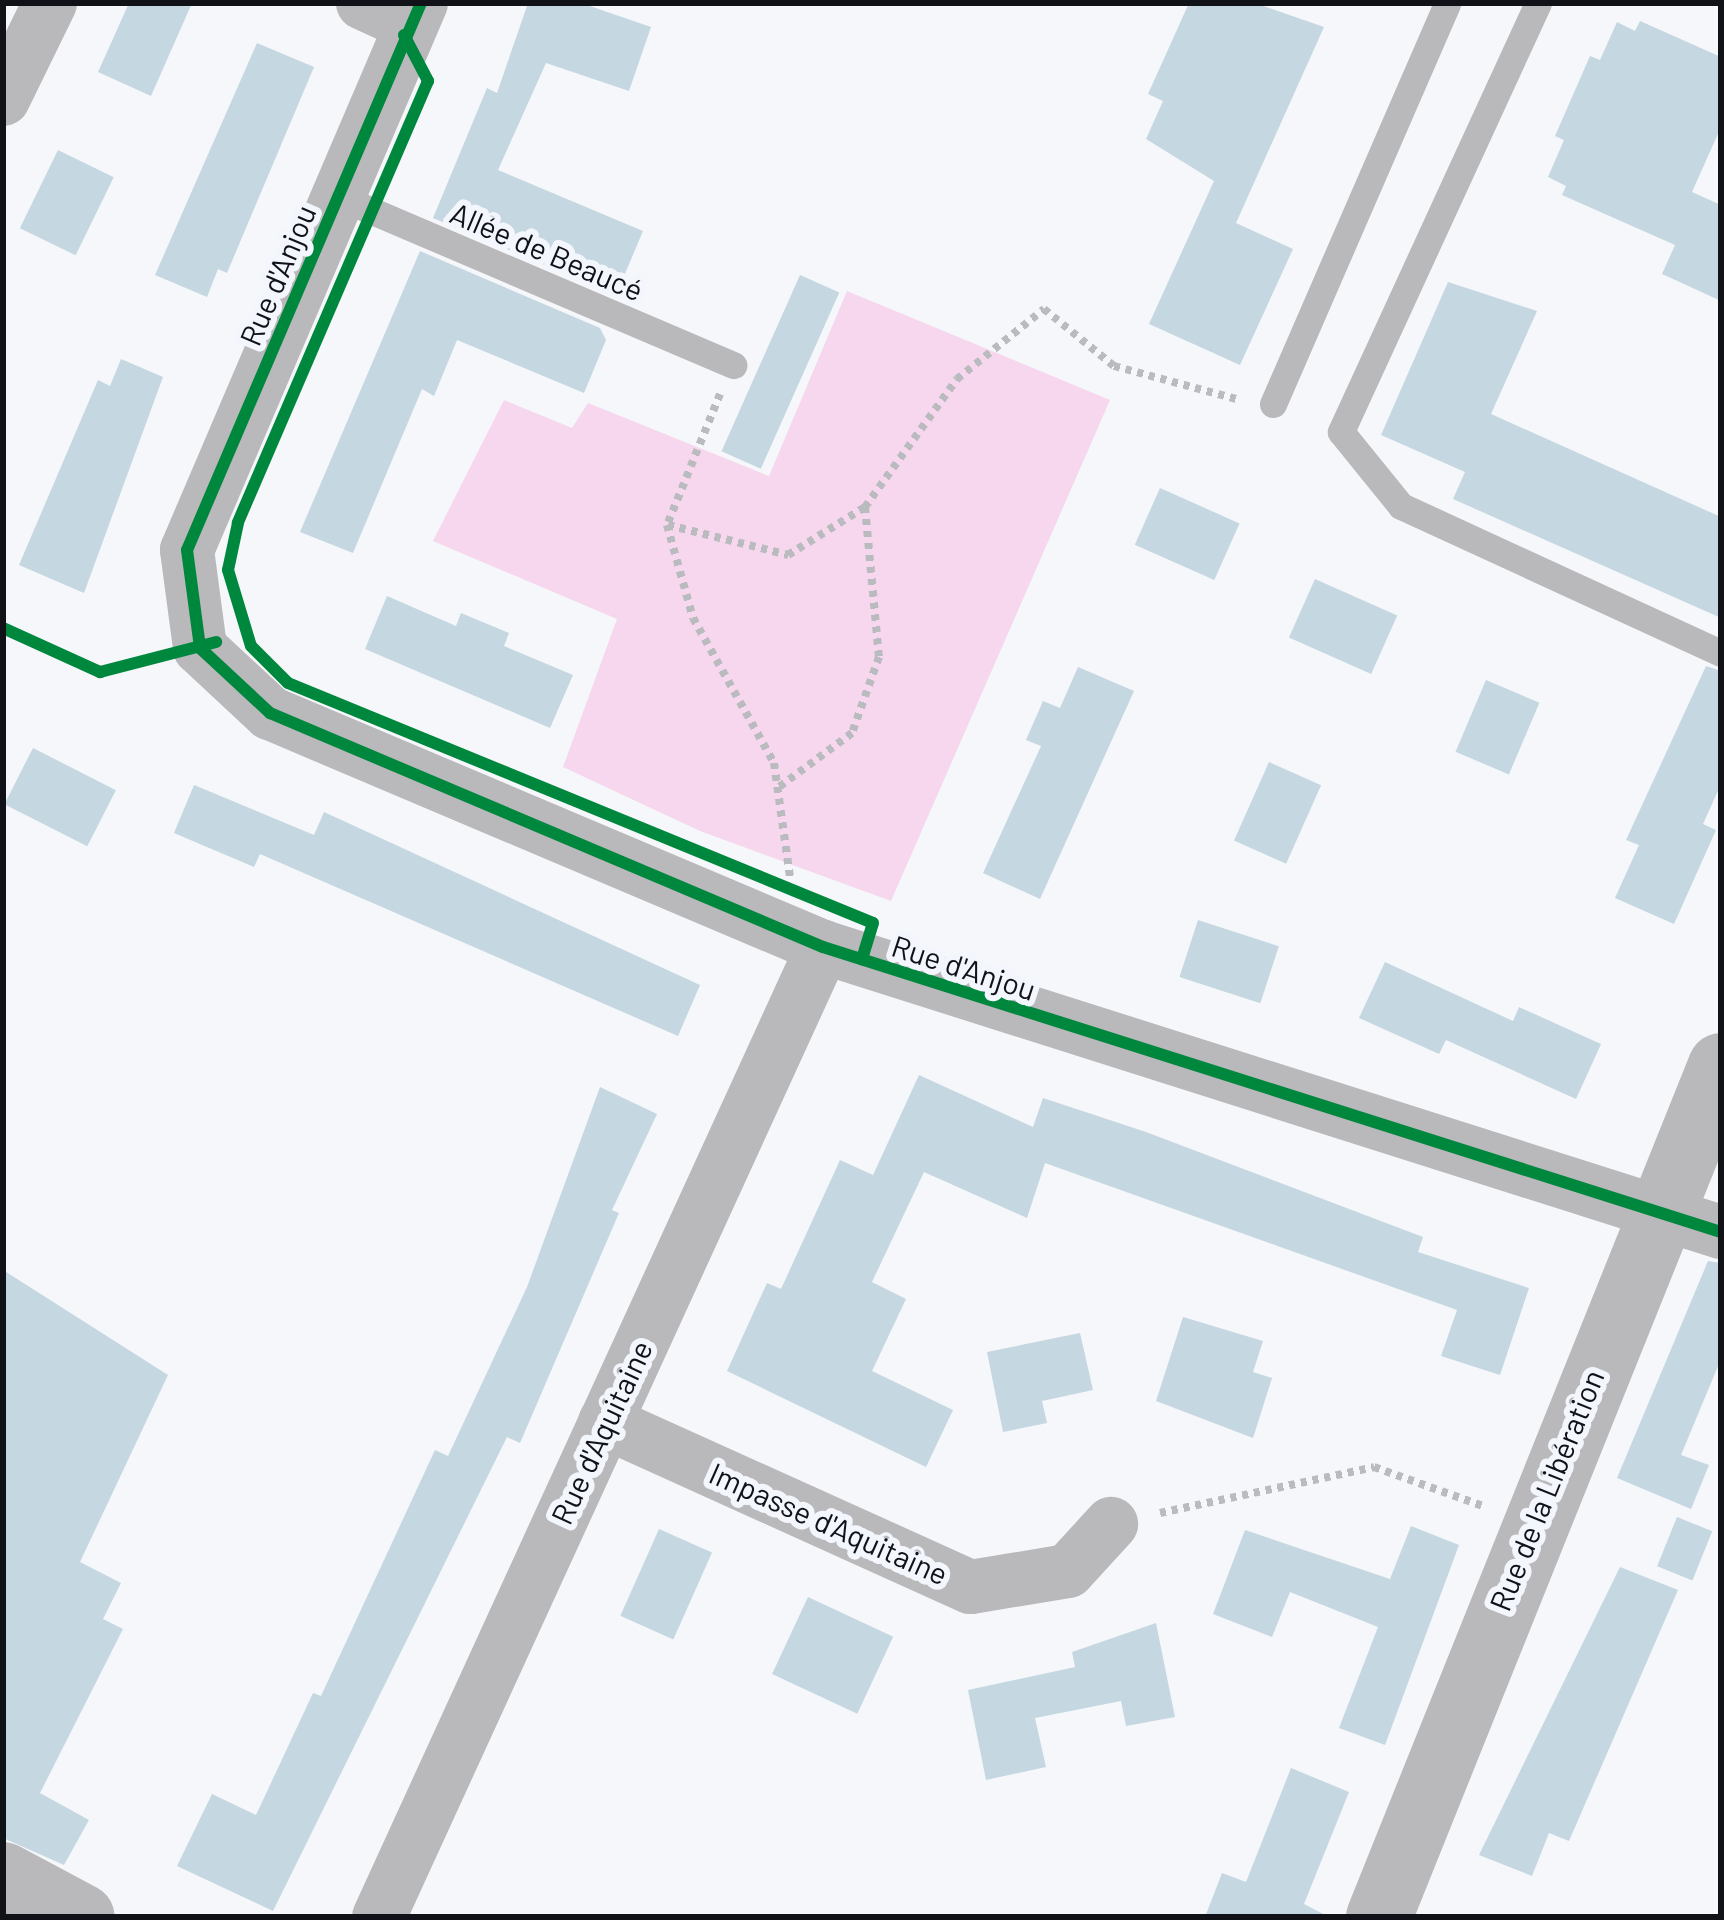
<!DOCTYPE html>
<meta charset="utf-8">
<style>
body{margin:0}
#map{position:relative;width:1724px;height:1920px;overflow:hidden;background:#f5f7fa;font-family:Barlow,sans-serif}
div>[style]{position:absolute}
.green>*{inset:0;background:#f6d7ed}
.building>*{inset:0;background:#c5d7e1;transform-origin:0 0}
.path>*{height:8px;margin-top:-4px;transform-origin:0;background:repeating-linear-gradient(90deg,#babbbe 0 6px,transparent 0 12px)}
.lane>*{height:27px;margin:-13.5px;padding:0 13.5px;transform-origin:13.5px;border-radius:13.5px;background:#b9b8bb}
.street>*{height:54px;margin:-27px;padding:0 27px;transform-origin:27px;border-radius:27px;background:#b9b8bb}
.secondary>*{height:66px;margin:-33px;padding:0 33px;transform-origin:33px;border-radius:33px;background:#b9b8ba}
.cycleway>*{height:12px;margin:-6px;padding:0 6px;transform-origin:6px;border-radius:6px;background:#00873e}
span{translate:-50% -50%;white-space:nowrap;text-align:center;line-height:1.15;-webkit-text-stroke:12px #f3f6fc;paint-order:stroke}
.street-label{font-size:30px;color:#101218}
.frame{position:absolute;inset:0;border:6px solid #101218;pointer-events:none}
</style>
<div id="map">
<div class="green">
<i style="clip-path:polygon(847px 291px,1110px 400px,891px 901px,700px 831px,563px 767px,617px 619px,433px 541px,504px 400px,572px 428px,588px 403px,769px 476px)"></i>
</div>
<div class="building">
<i style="clip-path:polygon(129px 3px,192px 3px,151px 96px,98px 72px)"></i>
<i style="clip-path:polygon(528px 3px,581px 3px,651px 27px,629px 91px,546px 63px,498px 170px,643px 231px,616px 295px,433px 218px,487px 88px,497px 93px)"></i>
<i style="clip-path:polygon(1189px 3px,1255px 3px,1324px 27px,1236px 223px,1293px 249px,1240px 365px,1149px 324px,1214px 181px,1146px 139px,1163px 101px,1148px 94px)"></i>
<i style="clip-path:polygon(1640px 21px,1721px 57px,1721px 127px,1692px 192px,1721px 205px,1721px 301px,1662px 274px,1675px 245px,1562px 195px,1566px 186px,1548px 177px,1564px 140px,1555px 136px,1590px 56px,1600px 60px,1617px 22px,1635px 31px)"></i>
<i style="clip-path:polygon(257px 43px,314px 67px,227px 273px,218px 269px,207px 297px,155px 275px)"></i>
<i style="left:58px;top:150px;width:62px;height:87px;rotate:26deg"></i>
<i style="clip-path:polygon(420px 251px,600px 328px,606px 340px,584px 393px,457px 340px,434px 396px,422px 389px,353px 553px,300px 532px)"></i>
<i style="left:800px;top:275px;width:43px;height:193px;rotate:24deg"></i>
<i style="clip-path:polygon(1448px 282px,1537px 311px,1491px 414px,1721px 517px,1721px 618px,1453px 499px,1465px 472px,1381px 435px)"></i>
<i style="clip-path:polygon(121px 359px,163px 377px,84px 593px,19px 565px,98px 380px,110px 386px)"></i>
<i style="left:1160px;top:488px;width:87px;height:62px;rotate:24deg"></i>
<i style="left:1315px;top:579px;width:90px;height:64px;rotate:24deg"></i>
<i style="clip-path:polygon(387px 596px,456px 626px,461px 613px,509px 633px,504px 646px,573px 675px,550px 728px,365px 649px)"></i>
<i style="clip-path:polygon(1706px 666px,1721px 671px,1721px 784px,1703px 824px,1716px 830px,1674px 924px,1615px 898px,1639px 845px,1626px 840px)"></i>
<i style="clip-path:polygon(1078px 667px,1134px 691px,1040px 899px,983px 873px,1041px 746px,1026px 740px,1043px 701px,1060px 708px)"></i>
<i style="left:1486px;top:680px;width:58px;height:78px;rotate:23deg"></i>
<i style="left:33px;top:748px;width:93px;height:63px;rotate:27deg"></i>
<i style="left:1269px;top:762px;width:57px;height:86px;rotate:24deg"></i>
<i style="clip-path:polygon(194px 785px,314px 835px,324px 812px,700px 985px,678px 1036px,260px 854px,254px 867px,174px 833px)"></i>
<i style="left:1198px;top:920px;width:85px;height:60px;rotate:18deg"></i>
<i style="clip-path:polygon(1385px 962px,1513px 1021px,1519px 1007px,1601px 1044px,1576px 1099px,1446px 1040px,1439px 1054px,1359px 1018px)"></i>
<i style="clip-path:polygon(919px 1075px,1033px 1127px,1043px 1098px,1146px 1132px,1423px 1237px,1418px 1252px,1529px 1288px,1500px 1375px,1441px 1356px,1457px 1310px,1045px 1163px,1027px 1218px,924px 1172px,872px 1282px,906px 1299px,872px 1371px,953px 1410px,926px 1467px,727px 1371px,767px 1283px,781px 1289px,840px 1160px,873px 1175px)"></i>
<i style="clip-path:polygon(600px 1087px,657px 1114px,612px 1210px,619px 1213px,520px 1443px,507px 1437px,273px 1911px,177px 1866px,212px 1794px,256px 1815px,313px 1693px,321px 1696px,435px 1450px,448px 1456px,527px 1287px)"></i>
<i style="clip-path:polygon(1708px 1261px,1721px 1263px,1721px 1359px,1681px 1455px,1709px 1465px,1691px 1509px,1617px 1478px)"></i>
<i style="clip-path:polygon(3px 1270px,168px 1375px,80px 1562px,121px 1583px,103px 1619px,123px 1629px,40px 1793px,89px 1820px,64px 1865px,3px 1838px)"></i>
<i style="clip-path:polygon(1183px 1317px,1263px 1341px,1253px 1372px,1272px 1378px,1253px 1438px,1156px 1401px)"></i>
<i style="clip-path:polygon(1080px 1333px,1093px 1390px,1042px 1401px,1047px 1423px,1003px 1432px,987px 1352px)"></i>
<i style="left:1677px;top:1517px;width:38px;height:53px;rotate:22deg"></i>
<i style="clip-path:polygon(1411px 1526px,1459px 1545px,1385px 1745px,1339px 1728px,1378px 1627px,1290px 1592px,1272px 1637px,1213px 1614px,1245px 1530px,1390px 1579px)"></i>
<i style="left:659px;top:1529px;width:58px;height:95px;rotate:24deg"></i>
<i style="clip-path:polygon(1620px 1567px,1678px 1590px,1569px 1841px,1549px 1833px,1532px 1876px,1479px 1855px)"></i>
<i style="left:808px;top:1597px;width:94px;height:85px;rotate:25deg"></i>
<i style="clip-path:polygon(1156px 1623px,1175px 1717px,1126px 1726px,1121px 1701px,1035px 1718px,1046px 1767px,986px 1780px,968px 1690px,1075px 1667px,1072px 1652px)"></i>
<i style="clip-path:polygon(1291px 1768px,1349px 1792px,1304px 1904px,1329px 1917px,1205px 1917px,1222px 1873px,1246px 1882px)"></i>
</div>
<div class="path">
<i style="left:720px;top:394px;width:141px;rotate:112deg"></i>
<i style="left:667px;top:525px;width:97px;rotate:74.4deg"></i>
<i style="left:693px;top:618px;width:166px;rotate:60.8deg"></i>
<i style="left:774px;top:763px;width:115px;rotate:82deg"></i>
<i style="left:865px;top:507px;width:158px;rotate:-54.3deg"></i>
<i style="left:957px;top:379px;width:112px;rotate:-38.8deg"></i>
<i style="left:1044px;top:309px;width:90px;rotate:39.2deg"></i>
<i style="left:1114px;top:366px;width:131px;rotate:15.1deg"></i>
<i style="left:668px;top:525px;width:124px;rotate:14deg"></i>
<i style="left:788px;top:555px;width:91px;rotate:-31.9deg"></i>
<i style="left:865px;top:507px;width:151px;rotate:84.7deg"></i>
<i style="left:879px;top:657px;width:81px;rotate:109.6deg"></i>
<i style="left:852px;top:733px;width:91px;rotate:143.5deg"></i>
<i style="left:1160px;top:1513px;width:219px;rotate:-12.1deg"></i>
<i style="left:1374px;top:1467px;width:119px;rotate:19.7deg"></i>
</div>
<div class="lane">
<i style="left:1538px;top:3px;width:472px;rotate:114.7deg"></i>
<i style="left:1341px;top:432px;width:95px;rotate:51deg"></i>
<i style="left:1401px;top:506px;width:352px;rotate:24.7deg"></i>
<i style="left:337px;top:196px;width:431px;rotate:23.1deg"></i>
<i style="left:1273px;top:404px;width:437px;rotate:-66.5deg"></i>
</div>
<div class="street">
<i style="left:363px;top:3px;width:51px;rotate:24.5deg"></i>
<i style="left:421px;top:3px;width:595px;rotate:113.16deg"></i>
<i style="left:187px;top:550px;width:99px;rotate:82.4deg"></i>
<i style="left:200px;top:648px;width:96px;rotate:42.9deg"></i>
<i style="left:270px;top:713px;width:600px;rotate:22.94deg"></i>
<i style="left:823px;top:947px;width:942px;rotate:17.61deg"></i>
<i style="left:3px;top:99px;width:107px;rotate:-63.9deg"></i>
<i style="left:605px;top:1422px;width:401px;rotate:24.3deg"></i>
<i style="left:971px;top:1587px;width:98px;rotate:-9.4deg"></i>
<i style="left:1068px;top:1571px;width:64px;rotate:-47.5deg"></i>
<i style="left:379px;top:1917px;width:1067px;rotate:-65.4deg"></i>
</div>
<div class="secondary">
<i style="left:3px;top:1875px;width:89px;rotate:28deg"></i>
<i style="left:1379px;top:1917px;width:917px;rotate:-68.11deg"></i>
</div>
<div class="cycleway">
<i style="left:421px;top:3px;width:595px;rotate:113.16deg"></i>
<i style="left:187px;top:550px;width:99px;rotate:82.4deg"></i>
<i style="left:200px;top:648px;width:96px;rotate:42.9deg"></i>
<i style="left:270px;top:713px;width:600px;rotate:22.94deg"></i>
<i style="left:823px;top:947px;width:942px;rotate:17.61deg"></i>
<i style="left:404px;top:35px;width:52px;rotate:62.4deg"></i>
<i style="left:428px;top:81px;width:481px;rotate:113.3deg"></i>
<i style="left:238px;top:523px;width:48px;rotate:102deg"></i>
<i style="left:228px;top:570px;width:79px;rotate:73.2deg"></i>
<i style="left:251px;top:646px;width:52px;rotate:45deg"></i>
<i style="left:288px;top:683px;width:632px;rotate:22.31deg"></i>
<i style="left:873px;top:923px;width:38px;rotate:107deg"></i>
<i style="left:3px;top:628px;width:107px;rotate:24.4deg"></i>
<i style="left:100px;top:672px;width:120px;rotate:-14.5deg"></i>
</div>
<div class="street-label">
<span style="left:547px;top:251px;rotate:23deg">Allée de Beaucé</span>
<span style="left:277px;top:275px;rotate:-67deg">Rue d'Anjou</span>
<span style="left:964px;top:967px;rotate:18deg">Rue d'Anjou</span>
<span style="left:601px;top:1432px;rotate:-65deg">Rue d'Aquitaine</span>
<span style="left:1546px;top:1490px;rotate:-68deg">Rue de la Libération</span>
<span style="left:829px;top:1523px;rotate:24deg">Impasse d'Aquitaine</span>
</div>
<div class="frame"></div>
</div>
